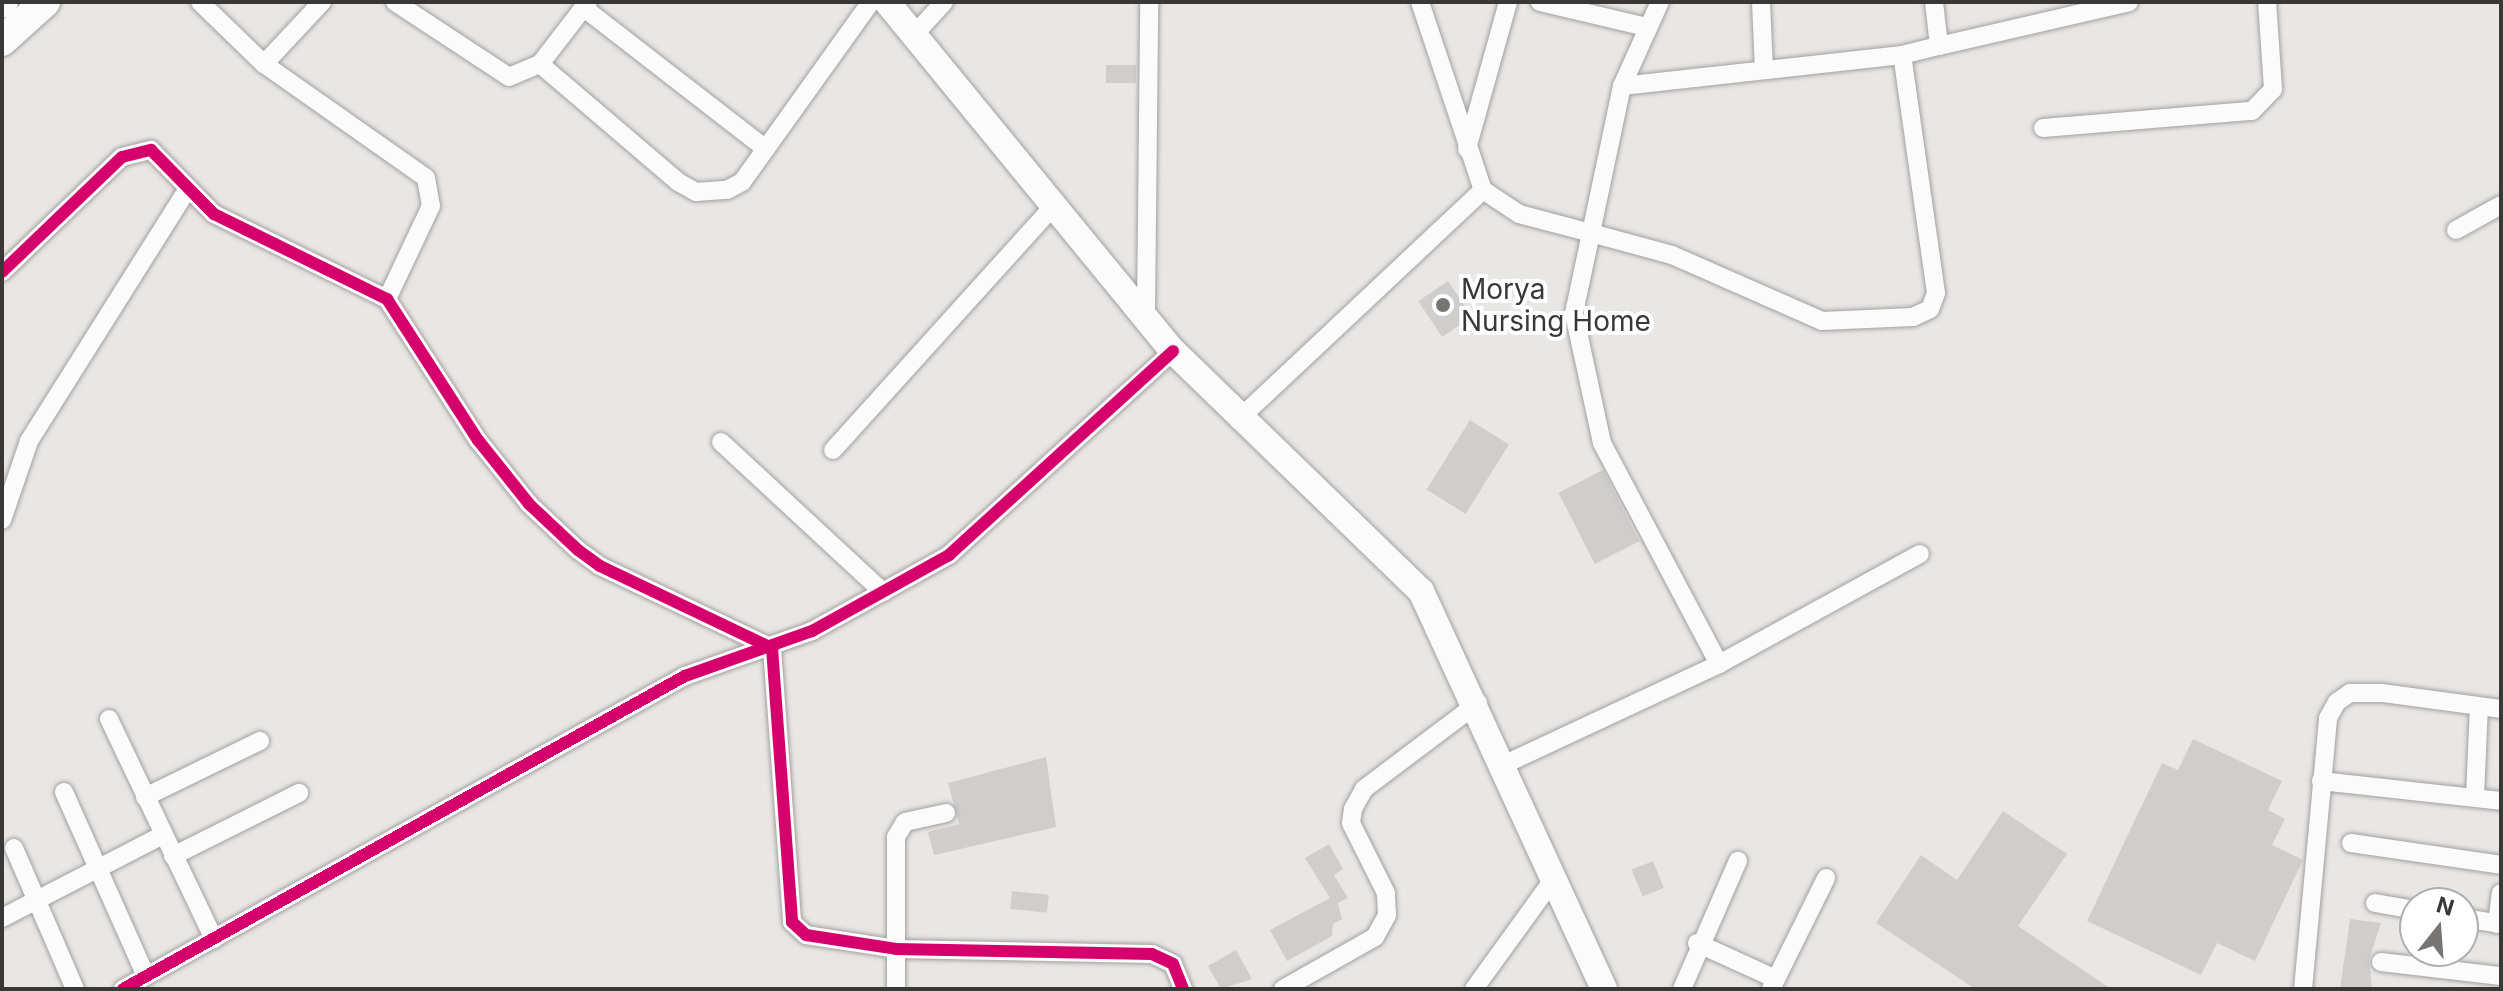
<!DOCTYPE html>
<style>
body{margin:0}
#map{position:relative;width:2503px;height:991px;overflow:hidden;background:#e9e7e5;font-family:Inter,sans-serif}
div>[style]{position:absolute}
.building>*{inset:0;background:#d0cecd;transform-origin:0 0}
.roads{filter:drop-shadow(0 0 2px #a2a09e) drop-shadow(0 0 2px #a2a09e)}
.minor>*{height:18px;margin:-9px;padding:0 9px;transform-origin:9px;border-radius:9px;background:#fcfbfb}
.secondary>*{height:26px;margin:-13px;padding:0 13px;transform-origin:13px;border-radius:13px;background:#fcfbfb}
.primary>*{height:30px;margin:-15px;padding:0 15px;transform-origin:15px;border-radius:15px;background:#fcfbfb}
.cycleway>*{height:12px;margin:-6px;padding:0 6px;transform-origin:6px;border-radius:6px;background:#d6006c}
.dots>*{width:22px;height:22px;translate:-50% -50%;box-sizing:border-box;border:4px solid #fff;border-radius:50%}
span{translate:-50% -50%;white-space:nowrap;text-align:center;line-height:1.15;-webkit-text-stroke:8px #fff;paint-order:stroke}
.poi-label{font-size:28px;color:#3a3737}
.left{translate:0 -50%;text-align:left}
.frame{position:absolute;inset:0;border:4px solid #3a3737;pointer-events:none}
.north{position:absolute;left:2399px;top:887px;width:80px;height:80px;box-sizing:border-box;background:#fff;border:2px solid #b0afaf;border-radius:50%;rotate:17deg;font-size:22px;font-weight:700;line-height:32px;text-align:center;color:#3a3737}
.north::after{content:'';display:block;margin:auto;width:28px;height:36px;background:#777574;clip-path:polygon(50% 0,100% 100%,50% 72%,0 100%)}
</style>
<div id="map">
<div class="building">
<i style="left:1106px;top:65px;width:30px;height:18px"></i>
<i style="left:1448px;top:281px;width:43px;height:36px;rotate:56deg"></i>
<i style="left:1470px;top:420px;width:46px;height:82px;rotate:32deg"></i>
<i style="left:1603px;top:470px;width:80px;height:50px;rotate:63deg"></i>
<i style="clip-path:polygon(2193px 739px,2282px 781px,2268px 810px,2285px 819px,2272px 845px,2303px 860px,2255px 961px,2217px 943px,2201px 975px,2087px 921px,2162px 763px,2178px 770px)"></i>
<i style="clip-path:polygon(1046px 757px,1056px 827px,934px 855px,928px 832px,959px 824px,948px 783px)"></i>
<i style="clip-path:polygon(2003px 811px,2067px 854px,2018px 926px,2111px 989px,1975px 989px,1876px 923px,1921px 855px,1957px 880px)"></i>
<i style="clip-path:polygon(1329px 844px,1343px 869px,1334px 875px,1348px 898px,1338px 903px,1342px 919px,1333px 924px,1332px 936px,1287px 961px,1270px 930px,1330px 898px,1305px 858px)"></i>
<i style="left:1653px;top:861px;width:29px;height:23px;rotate:68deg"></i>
<i style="left:1012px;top:891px;width:37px;height:18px;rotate:6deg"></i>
<i style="clip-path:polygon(2350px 919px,2381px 923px,2369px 960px,2372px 989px,2340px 989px)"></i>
<i style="clip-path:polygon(1236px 950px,1252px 979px,1221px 989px,1208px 966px)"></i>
</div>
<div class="roads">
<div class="minor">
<i style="left:200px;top:2px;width:89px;rotate:44.1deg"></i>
<i style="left:264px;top:64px;width:198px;rotate:35.1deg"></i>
<i style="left:426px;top:178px;width:28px;rotate:80deg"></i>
<i style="left:431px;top:206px;width:103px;rotate:115.3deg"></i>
<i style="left:395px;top:2px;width:136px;rotate:33.3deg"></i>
<i style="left:509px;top:77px;width:34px;rotate:-23deg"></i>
<i style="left:540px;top:64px;width:78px;rotate:-52.3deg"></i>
<i style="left:1420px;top:2px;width:198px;rotate:71.5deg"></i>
<i style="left:1483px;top:190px;width:43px;rotate:33.7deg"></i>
<i style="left:1519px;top:214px;width:74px;rotate:14.8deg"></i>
<i style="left:1591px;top:233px;width:150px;rotate:-78.1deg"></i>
<i style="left:1622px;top:86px;width:92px;rotate:-65.7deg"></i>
<i style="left:1540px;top:2px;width:110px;rotate:13.2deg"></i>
<i style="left:1761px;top:2px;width:68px;rotate:87.5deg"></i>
<i style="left:584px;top:8px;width:230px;rotate:37.8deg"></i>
<i style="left:914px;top:35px;width:45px;rotate:-47.7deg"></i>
<i style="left:1939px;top:46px;width:195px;rotate:-13deg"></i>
<i style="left:264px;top:64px;width:85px;rotate:-46.9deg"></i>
<i style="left:540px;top:64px;width:182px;rotate:40.5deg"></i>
<i style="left:678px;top:182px;width:21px;rotate:29deg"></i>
<i style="left:696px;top:192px;width:31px;rotate:-4deg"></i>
<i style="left:727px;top:190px;width:17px;rotate:-28deg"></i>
<i style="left:742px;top:182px;width:221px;rotate:-54.4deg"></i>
<i style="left:1622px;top:86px;width:282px;rotate:-6.3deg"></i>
<i style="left:2043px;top:128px;width:210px;rotate:-4.7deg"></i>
<i style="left:2252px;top:111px;width:30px;rotate:-46deg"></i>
<i style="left:2273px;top:89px;width:87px;rotate:-93.9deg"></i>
<i style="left:1467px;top:149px;width:153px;rotate:-74.4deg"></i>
<i style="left:2456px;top:230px;width:51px;rotate:-29.1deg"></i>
<i style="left:2px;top:272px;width:166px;rotate:-43.8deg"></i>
<i style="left:122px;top:157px;width:30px;rotate:-14deg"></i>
<i style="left:151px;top:150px;width:90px;rotate:45.5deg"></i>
<i style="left:214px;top:214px;width:193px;rotate:26.2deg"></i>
<i style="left:387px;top:299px;width:168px;rotate:57.2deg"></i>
<i style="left:478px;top:440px;width:82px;rotate:51.4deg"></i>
<i style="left:529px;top:504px;width:67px;rotate:43.2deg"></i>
<i style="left:578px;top:550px;width:27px;rotate:36deg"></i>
<i style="left:600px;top:566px;width:191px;rotate:25.5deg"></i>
<i style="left:772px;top:648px;width:275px;rotate:85.8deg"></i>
<i style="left:792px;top:922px;width:19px;rotate:43deg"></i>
<i style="left:806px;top:935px;width:91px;rotate:8.8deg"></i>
<i style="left:896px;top:949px;width:256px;rotate:1.1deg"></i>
<i style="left:1152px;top:954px;width:23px;rotate:25deg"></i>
<i style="left:1173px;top:964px;width:27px;rotate:68deg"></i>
<i style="left:1146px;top:313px;width:311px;rotate:-89.4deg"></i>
<i style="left:1238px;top:420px;width:336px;rotate:-43.2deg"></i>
<i style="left:721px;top:442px;width:221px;rotate:42.8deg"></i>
<i style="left:833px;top:450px;width:331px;rotate:-47.9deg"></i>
<i style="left:2px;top:520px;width:83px;rotate:-71.1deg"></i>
<i style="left:29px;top:441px;width:297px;rotate:-57.8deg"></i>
<i style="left:1719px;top:664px;width:250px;rotate:-117.9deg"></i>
<i style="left:1602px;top:443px;width:133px;rotate:-102.2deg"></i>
<i style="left:1574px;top:313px;width:82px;rotate:-78deg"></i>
<i style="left:1591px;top:233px;width:84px;rotate:15.2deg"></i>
<i style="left:1672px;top:255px;width:164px;rotate:23.7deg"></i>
<i style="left:1822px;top:321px;width:91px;rotate:-2.5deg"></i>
<i style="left:1913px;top:317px;width:19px;rotate:-25deg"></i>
<i style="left:1930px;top:309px;width:17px;rotate:-69deg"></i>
<i style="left:1936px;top:293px;width:240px;rotate:-98.1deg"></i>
<i style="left:1902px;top:55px;width:38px;rotate:-14deg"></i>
<i style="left:1939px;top:46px;width:44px;rotate:-96.5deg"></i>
<i style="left:109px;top:719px;width:244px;rotate:64.5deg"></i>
<i style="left:1505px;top:764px;width:236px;rotate:-25deg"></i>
<i style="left:1719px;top:664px;width:229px;rotate:-28.7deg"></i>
<i style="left:2321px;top:781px;width:181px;rotate:6.3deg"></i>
<i style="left:64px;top:792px;width:201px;rotate:66deg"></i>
<i style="left:145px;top:797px;width:128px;rotate:-26deg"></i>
<i style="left:2475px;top:797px;width:90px;rotate:-87.5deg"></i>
<i style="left:2351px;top:843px;width:152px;rotate:8.3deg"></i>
<i style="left:14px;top:848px;width:154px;rotate:66.6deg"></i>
<i style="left:173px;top:856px;width:141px;rotate:-26.6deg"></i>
<i style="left:2375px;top:903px;width:41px;rotate:9.9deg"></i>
<i style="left:2px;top:918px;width:181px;rotate:-27.3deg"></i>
<i style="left:2463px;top:918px;width:38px;rotate:9deg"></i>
<i style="left:2497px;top:924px;width:31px;rotate:-83deg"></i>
<i style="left:1697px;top:943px;width:87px;rotate:24.5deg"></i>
<i style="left:2381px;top:962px;width:121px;rotate:6.7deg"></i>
<i style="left:123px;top:989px;width:643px;rotate:-29.12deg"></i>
<i style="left:685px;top:676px;width:135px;rotate:-19.5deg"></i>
<i style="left:812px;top:631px;width:157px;rotate:-29deg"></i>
<i style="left:949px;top:555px;width:303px;rotate:-42.3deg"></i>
<i style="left:896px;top:989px;width:152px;rotate:-90deg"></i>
<i style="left:896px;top:837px;width:17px;rotate:-59deg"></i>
<i style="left:905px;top:822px;width:42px;rotate:-12.4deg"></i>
<i style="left:1283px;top:989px;width:106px;rotate:-29.5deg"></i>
<i style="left:1375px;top:937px;width:25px;rotate:-61deg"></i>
<i style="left:1387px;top:915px;width:22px;rotate:-93deg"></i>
<i style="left:1386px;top:893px;width:78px;rotate:-116.6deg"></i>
<i style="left:1351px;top:823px;width:14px;rotate:-82deg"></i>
<i style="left:1353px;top:809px;width:23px;rotate:-61deg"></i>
<i style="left:1364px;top:789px;width:143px;rotate:-37deg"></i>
<i style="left:1474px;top:989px;width:135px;rotate:-54.1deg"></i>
<i style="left:1682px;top:989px;width:140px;rotate:-66.4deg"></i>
<i style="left:1771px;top:989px;width:124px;rotate:-63.6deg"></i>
<i style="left:2303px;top:989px;width:272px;rotate:-84.7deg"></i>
<i style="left:2328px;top:718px;width:18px;rotate:-61deg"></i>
<i style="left:2337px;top:702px;width:16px;rotate:-35deg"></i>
<i style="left:2350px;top:693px;width:33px"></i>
<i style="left:2383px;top:693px;width:119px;rotate:7.7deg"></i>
</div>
<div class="secondary">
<i style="left:887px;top:2px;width:451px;rotate:50.7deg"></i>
<i style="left:1173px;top:351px;width:345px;rotate:44.1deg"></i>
<i style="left:1421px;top:591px;width:438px;rotate:65.3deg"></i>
</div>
<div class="primary">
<i style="left:2px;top:3px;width:1px;rotate:-45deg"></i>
<i style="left:2px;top:41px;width:58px;rotate:-42.2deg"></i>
</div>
</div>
<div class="cycleway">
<i style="left:2px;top:272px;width:166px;rotate:-43.8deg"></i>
<i style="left:122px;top:157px;width:30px;rotate:-14deg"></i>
<i style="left:151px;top:150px;width:90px;rotate:45.5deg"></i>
<i style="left:214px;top:214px;width:193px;rotate:26.2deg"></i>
<i style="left:387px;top:299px;width:168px;rotate:57.2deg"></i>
<i style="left:478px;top:440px;width:82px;rotate:51.4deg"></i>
<i style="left:529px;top:504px;width:67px;rotate:43.2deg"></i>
<i style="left:578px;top:550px;width:27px;rotate:36deg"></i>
<i style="left:600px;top:566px;width:191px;rotate:25.5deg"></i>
<i style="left:772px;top:648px;width:275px;rotate:85.8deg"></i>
<i style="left:792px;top:922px;width:19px;rotate:43deg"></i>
<i style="left:806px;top:935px;width:91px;rotate:8.8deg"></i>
<i style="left:896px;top:949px;width:256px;rotate:1.1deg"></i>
<i style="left:1152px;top:954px;width:23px;rotate:25deg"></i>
<i style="left:1173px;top:964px;width:27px;rotate:68deg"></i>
<i style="left:123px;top:989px;width:643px;rotate:-29.12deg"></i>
<i style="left:685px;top:676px;width:135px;rotate:-19.5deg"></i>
<i style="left:812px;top:631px;width:157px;rotate:-29deg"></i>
<i style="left:949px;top:555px;width:303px;rotate:-42.3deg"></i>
</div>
<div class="dots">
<i style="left:1443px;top:305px;background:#777574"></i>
</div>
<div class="poi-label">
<span class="left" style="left:1461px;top:305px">Morya<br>Nursing Home</span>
</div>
<div class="frame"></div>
<div class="north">N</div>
</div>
